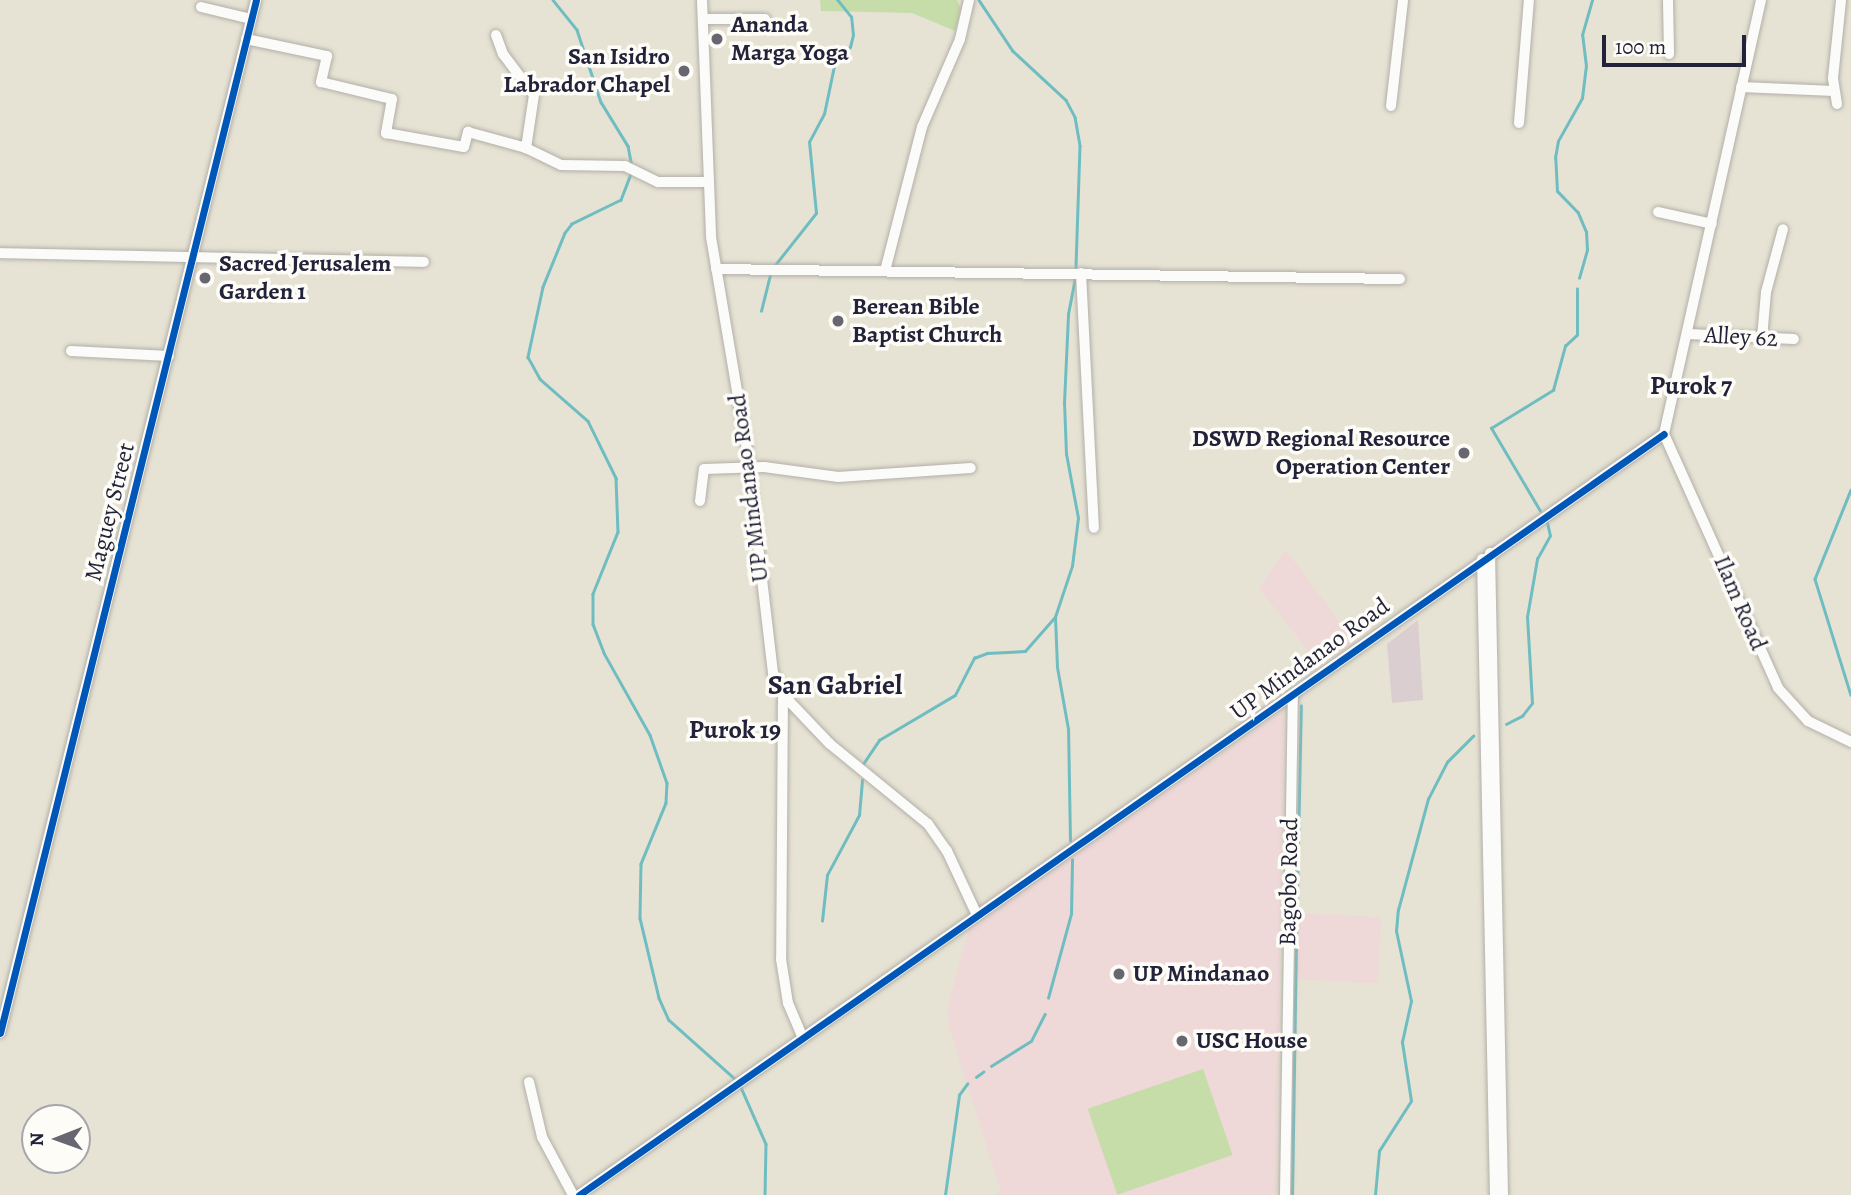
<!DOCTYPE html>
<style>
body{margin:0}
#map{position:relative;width:1851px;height:1195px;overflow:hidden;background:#e7e3d4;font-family:Alegreya,serif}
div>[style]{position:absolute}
.built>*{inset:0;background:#eed8d8;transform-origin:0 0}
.industrial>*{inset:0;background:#daced0}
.green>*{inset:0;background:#c6dda9;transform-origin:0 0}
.stream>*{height:2.5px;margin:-1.25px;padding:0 1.25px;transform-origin:1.25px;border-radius:1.25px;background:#70bdc1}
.roads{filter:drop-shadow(0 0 2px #b2afa9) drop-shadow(0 0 2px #b2afa9)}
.minor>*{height:10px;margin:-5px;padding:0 5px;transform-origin:5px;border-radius:5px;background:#fbfbf9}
.cycleway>*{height:7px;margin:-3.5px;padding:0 3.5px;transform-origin:3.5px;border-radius:3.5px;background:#0057b8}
.dots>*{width:19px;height:19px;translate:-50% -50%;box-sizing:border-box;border:4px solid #fdfcf7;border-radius:50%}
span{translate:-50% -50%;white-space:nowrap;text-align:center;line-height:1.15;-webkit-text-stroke:7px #fdfcf7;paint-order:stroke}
.poi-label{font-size:24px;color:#22223b;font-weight:700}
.left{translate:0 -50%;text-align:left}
.right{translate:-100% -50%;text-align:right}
.street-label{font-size:24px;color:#22223b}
.neighbourhood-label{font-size:26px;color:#22223b;font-weight:700}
.quarter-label{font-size:28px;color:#22223b;font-weight:700}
.north{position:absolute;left:21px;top:1104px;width:70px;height:70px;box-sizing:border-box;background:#fdfcf7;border:2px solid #a5a5ac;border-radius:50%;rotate:269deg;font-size:19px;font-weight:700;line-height:28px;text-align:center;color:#22223b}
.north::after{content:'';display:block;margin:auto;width:24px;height:32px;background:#676671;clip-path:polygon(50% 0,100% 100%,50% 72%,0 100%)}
.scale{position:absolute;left:1602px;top:35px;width:144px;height:32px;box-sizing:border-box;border:4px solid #22223b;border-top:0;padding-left:9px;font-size:21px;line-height:24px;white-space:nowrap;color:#22223b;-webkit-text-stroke:5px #fdfcf7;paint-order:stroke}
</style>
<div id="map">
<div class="built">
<i style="clip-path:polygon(1286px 550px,1354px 642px,1320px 666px,1259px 588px)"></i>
<i style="clip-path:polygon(1284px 710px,1276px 1195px,995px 1195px,1001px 1191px,949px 1027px,948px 1006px,969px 928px)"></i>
<i style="left:1299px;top:913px;width:82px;height:66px;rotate:3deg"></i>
</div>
<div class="industrial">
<i style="clip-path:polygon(1418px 620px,1423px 700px,1392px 703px,1387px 644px)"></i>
</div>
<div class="green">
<i style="clip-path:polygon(820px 0,957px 0,961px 9px,955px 31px,912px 13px,821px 11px)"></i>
<i style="left:1203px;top:1069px;width:91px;height:122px;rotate:71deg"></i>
</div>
<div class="stream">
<i style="left:553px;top:0;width:38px;rotate:51deg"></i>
<i style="left:577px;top:30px;width:76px;rotate:71.6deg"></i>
<i style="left:601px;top:102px;width:52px;rotate:58.5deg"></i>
<i style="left:628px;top:146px;width:16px;rotate:79deg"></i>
<i style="left:979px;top:0;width:61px;rotate:56.3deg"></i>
<i style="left:1013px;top:51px;width:72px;rotate:42.8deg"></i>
<i style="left:1066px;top:100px;width:19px;rotate:62deg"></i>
<i style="left:1075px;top:117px;width:29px;rotate:80deg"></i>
<i style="left:1080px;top:146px;width:122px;rotate:91.9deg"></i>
<i style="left:631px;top:174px;width:28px;rotate:111deg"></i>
<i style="left:621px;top:200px;width:55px;rotate:153.9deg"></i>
<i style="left:572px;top:224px;width:11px;rotate:128deg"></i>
<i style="left:565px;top:233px;width:58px;rotate:112.2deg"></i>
<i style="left:543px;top:287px;width:72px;rotate:102.1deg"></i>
<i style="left:528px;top:357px;width:25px;rotate:61deg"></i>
<i style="left:540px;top:379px;width:64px;rotate:41.2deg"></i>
<i style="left:588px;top:421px;width:64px;rotate:63.8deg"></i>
<i style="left:616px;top:478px;width:54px;rotate:87.9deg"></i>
<i style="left:618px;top:532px;width:67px;rotate:112deg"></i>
<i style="left:593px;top:594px;width:30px;rotate:90deg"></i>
<i style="left:593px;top:624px;width:31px;rotate:69deg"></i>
<i style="left:604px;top:653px;width:94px;rotate:60.7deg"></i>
<i style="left:650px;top:735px;width:51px;rotate:70.5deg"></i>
<i style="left:667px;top:783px;width:20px;rotate:93deg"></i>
<i style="left:666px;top:803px;width:66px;rotate:112.3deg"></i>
<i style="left:641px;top:864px;width:54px;rotate:91.1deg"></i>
<i style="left:640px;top:918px;width:82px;rotate:76.6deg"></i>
<i style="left:659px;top:998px;width:24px;rotate:66deg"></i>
<i style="left:669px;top:1020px;width:87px;rotate:41.7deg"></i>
<i style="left:775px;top:265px;width:66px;rotate:-51.7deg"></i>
<i style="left:816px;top:213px;width:71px;rotate:-95.6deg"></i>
<i style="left:809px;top:142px;width:32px;rotate:-62deg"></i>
<i style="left:824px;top:114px;width:49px;rotate:-78.2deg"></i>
<i style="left:834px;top:66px;width:25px;rotate:-50deg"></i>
<i style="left:850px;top:47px;width:12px;rotate:-76deg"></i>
<i style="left:853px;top:35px;width:18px;rotate:-96deg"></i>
<i style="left:851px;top:17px;width:22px;rotate:-129deg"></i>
<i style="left:1579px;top:278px;width:29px;rotate:-74deg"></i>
<i style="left:1587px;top:250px;width:18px;rotate:-93deg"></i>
<i style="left:1586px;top:232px;width:21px;rotate:-113deg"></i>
<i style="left:1578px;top:213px;width:30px;rotate:-134deg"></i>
<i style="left:1557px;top:191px;width:33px;rotate:-93deg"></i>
<i style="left:1555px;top:158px;width:17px;rotate:-80deg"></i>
<i style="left:1558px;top:141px;width:49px;rotate:-60.8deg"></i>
<i style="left:1582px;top:98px;width:32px;rotate:-83deg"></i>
<i style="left:1586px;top:66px;width:31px;rotate:-97deg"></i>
<i style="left:1582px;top:35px;width:36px;rotate:-74deg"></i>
<i style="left:761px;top:311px;width:38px;rotate:-76deg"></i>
<i style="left:1851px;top:490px;width:96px;rotate:112deg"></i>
<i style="left:1815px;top:579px;width:121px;rotate:72.8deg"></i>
<i style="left:1540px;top:511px;width:96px;rotate:-120.6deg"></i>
<i style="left:1491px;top:428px;width:73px;rotate:-31.5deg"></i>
<i style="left:1553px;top:390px;width:46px;rotate:-74.7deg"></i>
<i style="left:1565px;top:346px;width:16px;rotate:-43deg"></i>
<i style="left:1577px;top:335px;width:46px;rotate:-90deg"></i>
<i style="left:1506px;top:724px;width:18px;rotate:-27deg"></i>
<i style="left:1522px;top:716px;width:16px;rotate:-52deg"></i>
<i style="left:1532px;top:703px;width:86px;rotate:-93.3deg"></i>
<i style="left:1527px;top:617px;width:59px;rotate:-80.2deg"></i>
<i style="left:1537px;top:559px;width:26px;rotate:-61deg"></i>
<i style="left:1550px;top:536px;width:17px;rotate:-103deg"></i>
<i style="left:863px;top:764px;width:29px;rotate:-56deg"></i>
<i style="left:879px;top:740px;width:88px;rotate:-30.6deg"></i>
<i style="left:955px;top:695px;width:42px;rotate:-62.8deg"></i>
<i style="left:974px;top:658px;width:14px;rotate:-21deg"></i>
<i style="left:987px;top:653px;width:38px;rotate:-3deg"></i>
<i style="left:1025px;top:651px;width:45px;rotate:-48.6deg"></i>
<i style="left:1070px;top:841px;width:112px;rotate:-91deg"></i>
<i style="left:1068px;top:729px;width:63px;rotate:-100.1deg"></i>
<i style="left:1057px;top:667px;width:50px;rotate:-92.3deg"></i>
<i style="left:1055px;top:617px;width:54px;rotate:-71.6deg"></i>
<i style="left:1072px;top:566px;width:48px;rotate:-82.9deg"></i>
<i style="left:1078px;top:518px;width:65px;rotate:-100.6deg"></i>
<i style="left:1066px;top:454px;width:51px;rotate:-92.2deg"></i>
<i style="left:1064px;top:403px;width:89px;rotate:-87.4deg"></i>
<i style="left:1068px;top:314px;width:36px;rotate:-79deg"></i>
<i style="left:822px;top:921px;width:46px;rotate:-83.8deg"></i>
<i style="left:827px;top:875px;width:68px;rotate:-61.9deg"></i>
<i style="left:859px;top:815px;width:35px;rotate:-85deg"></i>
<i style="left:1296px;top:938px;width:232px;rotate:-88.8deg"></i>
<i style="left:1048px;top:998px;width:87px;rotate:-74.7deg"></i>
<i style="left:1071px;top:914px;width:54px;rotate:-88.9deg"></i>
<i style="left:991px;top:1066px;width:47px;rotate:-32deg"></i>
<i style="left:1031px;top:1041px;width:30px;rotate:-63deg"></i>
<i style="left:976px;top:1077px;width:9px;rotate:-36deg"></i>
<i style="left:740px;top:1085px;width:64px;rotate:66.2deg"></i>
<i style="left:766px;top:1144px;width:51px;rotate:91.1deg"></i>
<i style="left:945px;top:1195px;width:101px;rotate:-82deg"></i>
<i style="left:959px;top:1095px;width:14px;rotate:-54deg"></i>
<i style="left:1292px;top:1195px;width:251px;rotate:-89.1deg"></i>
<i style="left:1375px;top:1195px;width:44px;rotate:-84.8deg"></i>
<i style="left:1379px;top:1151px;width:59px;rotate:-57.4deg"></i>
<i style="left:1411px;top:1101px;width:60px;rotate:-98.7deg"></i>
<i style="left:1402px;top:1042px;width:42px;rotate:-77.6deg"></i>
<i style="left:1411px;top:1001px;width:72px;rotate:-102.1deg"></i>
<i style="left:1396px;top:931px;width:21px;rotate:-85deg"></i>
<i style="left:1398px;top:910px;width:115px;rotate:-74.9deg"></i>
<i style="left:1428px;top:799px;width:42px;rotate:-62.8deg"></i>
<i style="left:1447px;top:762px;width:37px;rotate:-45deg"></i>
</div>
<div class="roads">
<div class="minor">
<i style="left:702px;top:0;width:237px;rotate:87.8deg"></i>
<i style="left:711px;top:237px;width:209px;rotate:80.4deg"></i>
<i style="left:746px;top:443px;width:232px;rotate:83.3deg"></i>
<i style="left:773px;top:673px;width:32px;rotate:60deg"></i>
<i style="left:789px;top:701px;width:59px;rotate:46.4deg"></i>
<i style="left:830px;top:744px;width:127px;rotate:39.2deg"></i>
<i style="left:928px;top:824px;width:33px;rotate:55deg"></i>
<i style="left:947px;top:851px;width:71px;rotate:64.9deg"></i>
<i style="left:1668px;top:0;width:54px;rotate:88.9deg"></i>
<i style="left:201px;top:7px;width:51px;rotate:13.5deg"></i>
<i style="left:703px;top:19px;width:62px"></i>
<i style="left:496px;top:35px;width:20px;rotate:70deg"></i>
<i style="left:503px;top:54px;width:51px;rotate:52.9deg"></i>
<i style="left:534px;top:95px;width:54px;rotate:98.6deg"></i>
<i style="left:246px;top:39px;width:83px;rotate:11.9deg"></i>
<i style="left:327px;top:56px;width:27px;rotate:103deg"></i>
<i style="left:321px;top:82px;width:73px;rotate:13.5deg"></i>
<i style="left:392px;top:99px;width:35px;rotate:100deg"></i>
<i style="left:386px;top:133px;width:79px;rotate:10.2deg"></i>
<i style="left:464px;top:147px;width:16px;rotate:-75deg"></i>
<i style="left:468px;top:132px;width:60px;rotate:15.4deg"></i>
<i style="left:526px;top:148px;width:39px;rotate:26deg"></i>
<i style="left:561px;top:165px;width:64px;rotate:0.9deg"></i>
<i style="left:625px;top:166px;width:37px;rotate:26deg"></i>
<i style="left:658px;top:182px;width:49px"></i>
<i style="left:1741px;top:87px;width:93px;rotate:2.5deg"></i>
<i style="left:1837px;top:104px;width:26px;rotate:-99deg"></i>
<i style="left:1833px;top:78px;width:78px;rotate:-84.1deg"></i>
<i style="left:1391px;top:106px;width:107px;rotate:-83.5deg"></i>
<i style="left:1519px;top:123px;width:123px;rotate:-85.4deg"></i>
<i style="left:1658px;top:212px;width:55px;rotate:12.5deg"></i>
<i style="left:0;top:253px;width:424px;rotate:1.2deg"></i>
<i style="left:716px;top:269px;width:684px;rotate:0.84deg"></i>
<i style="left:885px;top:271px;width:149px;rotate:-75.6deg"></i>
<i style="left:922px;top:127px;width:96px;rotate:-66.6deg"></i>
<i style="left:960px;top:39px;width:40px;rotate:-77deg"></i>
<i style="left:1081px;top:273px;width:255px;rotate:87.1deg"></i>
<i style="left:1688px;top:334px;width:106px;rotate:2.7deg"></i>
<i style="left:1762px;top:338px;width:46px;rotate:-85deg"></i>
<i style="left:1766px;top:292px;width:65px;rotate:-74.9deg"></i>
<i style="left:71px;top:351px;width:98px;rotate:2.9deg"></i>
<i style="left:1664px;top:434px;width:445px;rotate:-77.4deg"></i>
<i style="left:1664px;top:434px;width:278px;rotate:65.8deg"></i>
<i style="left:1778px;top:688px;width:45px;rotate:47.7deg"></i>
<i style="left:1808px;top:721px;width:48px;rotate:26deg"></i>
<i style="left:700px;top:501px;width:32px;rotate:-83deg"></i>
<i style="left:704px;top:469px;width:60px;rotate:-1.9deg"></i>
<i style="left:764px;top:467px;width:75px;rotate:7.7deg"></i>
<i style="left:838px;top:477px;width:133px;rotate:-3.9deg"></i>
<i style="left:1490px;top:553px;width:642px;rotate:88.84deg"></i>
<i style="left:1482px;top:559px;width:636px;rotate:88.83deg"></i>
<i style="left:783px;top:693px;width:266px;rotate:90.4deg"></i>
<i style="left:781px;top:959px;width:45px;rotate:81deg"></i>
<i style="left:788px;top:1003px;width:36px;rotate:67deg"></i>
<i style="left:0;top:1033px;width:1064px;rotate:-76.08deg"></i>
<i style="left:529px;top:1082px;width:57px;rotate:76.7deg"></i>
<i style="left:542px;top:1137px;width:66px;rotate:61.9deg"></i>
<i style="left:579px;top:1195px;width:1325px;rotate:-35.05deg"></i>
<i style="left:1285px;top:1195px;width:499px;rotate:-89.1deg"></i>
</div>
</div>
<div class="cycleway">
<i style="left:0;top:1033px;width:1064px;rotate:-76.08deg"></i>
<i style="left:579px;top:1195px;width:1325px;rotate:-35.05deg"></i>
</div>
<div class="dots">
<i style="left:717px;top:39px;background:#676671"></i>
<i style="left:684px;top:71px;background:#676671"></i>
<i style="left:205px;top:278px;background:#676671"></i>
<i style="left:838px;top:321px;background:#676671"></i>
<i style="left:1464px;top:453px;background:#676671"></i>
<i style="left:1119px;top:974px;background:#676671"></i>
<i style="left:1182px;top:1041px;background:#676671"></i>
</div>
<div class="poi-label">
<span class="left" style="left:731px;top:39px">Ananda<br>Marga Yoga</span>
<span class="right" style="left:670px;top:71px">San Isidro<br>Labrador Chapel</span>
<span class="left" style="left:219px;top:278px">Sacred Jerusalem<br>Garden 1</span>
<span class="left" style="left:852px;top:321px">Berean Bible<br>Baptist Church</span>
<span class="right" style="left:1450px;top:453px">DSWD Regional Resource<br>Operation Center</span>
<span class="left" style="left:1133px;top:974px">UP Mindanao</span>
<span class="left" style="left:1196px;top:1041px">USC House</span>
</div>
<div class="street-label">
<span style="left:1741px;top:337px;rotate:3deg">Alley 62</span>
<span style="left:749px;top:488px;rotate:-97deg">UP Mindanao Road</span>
<span style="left:110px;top:512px;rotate:-76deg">Maguey Street</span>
<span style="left:1740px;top:603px;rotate:67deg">Ilam Road</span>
<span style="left:1310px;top:659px;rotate:-36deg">UP Mindanao Road</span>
<span style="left:1289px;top:882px;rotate:-89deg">Bagobo Road</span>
</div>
<div class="neighbourhood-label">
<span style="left:1691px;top:386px">Purok 7</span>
<span style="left:735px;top:730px">Purok 19</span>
</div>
<div class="quarter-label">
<span style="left:835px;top:685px">San Gabriel</span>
</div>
<div class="north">N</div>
<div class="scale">100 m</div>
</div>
